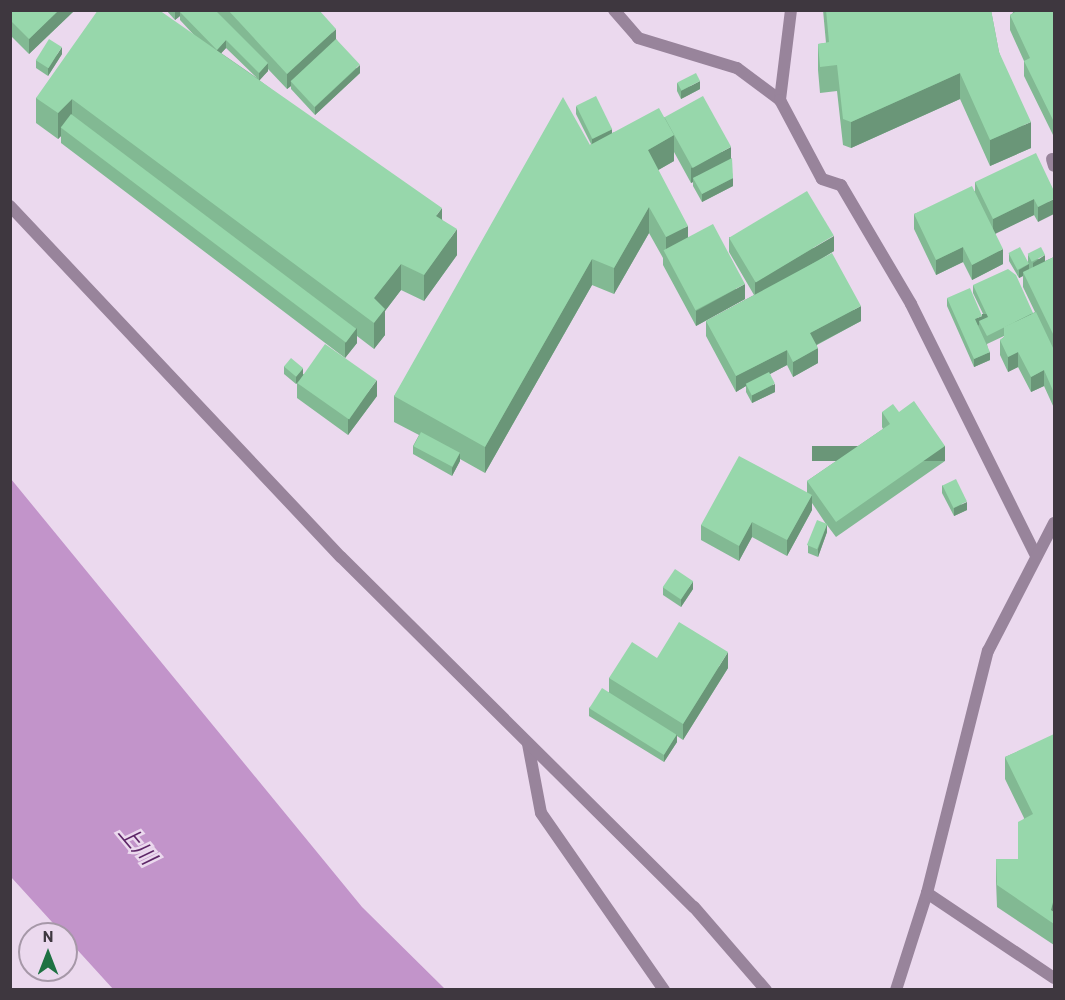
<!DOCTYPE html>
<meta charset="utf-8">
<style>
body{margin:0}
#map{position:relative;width:1065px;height:1000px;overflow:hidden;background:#ebd9ee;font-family:Barlow,"Noto Sans JP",sans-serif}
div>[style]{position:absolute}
.water>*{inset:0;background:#c294ca}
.service>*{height:12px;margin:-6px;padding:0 6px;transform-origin:6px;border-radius:6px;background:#98849b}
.minor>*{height:12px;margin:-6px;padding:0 6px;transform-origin:6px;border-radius:6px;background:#98849b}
.tertiary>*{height:12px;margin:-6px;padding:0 6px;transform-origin:6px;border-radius:6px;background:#98849b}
.wall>*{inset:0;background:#82b993}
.shaded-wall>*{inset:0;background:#6a9678;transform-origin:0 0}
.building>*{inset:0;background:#97d7ab;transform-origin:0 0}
span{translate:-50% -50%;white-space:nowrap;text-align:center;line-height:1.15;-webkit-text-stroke:5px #ebd9ee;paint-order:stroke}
.water-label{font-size:22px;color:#5e2768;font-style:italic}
.frame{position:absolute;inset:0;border:12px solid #3e373f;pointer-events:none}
.north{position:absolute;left:18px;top:922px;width:60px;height:60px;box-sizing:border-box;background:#ebd9ee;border:2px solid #a698a8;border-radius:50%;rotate:0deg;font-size:16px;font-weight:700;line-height:24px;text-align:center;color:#3e373f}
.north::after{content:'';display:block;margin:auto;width:21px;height:27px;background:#1e7142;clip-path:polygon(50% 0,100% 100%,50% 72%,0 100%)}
</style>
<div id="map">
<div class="water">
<i style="clip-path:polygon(11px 479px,362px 907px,445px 989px,113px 989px,11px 877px)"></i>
</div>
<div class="service">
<i style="left:1052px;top:159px;width:7px;rotate:74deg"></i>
</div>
<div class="minor">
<i style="left:614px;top:10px;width:37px;rotate:49deg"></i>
<i style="left:638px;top:38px;width:103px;rotate:16.9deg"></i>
<i style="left:737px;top:68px;width:54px;rotate:36.7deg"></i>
<i style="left:791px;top:10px;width:91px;rotate:97deg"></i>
<i style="left:780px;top:100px;width:89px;rotate:62deg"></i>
<i style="left:822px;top:179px;width:20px;rotate:18deg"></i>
<i style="left:841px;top:185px;width:138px;rotate:59.5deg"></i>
<i style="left:911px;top:304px;width:279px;rotate:63.6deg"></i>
<i style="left:528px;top:744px;width:70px;rotate:79.3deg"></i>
<i style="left:541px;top:813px;width:216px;rotate:55.2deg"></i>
<i style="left:927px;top:893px;width:153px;rotate:33.8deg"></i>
</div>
<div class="tertiary">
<i style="left:10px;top:206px;width:482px;rotate:46.7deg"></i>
<i style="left:341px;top:557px;width:497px;rotate:44.8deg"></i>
<i style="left:694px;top:907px;width:110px;rotate:49.1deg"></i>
<i style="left:896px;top:990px;width:102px;rotate:-72.3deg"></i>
<i style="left:927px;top:893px;width:250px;rotate:-75.9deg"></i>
<i style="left:988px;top:651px;width:144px;rotate:-62.7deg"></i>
</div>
<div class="wall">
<i style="clip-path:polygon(14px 10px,75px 10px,29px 54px,10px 35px,10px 13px)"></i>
<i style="clip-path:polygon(evenodd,166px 10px,319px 10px,336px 39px,360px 73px,315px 115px,291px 89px,291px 86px,287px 89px,268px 69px,268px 71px,259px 80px,442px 219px,457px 255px,424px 301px,401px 290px,385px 311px,385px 335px,374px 349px,357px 336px,357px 343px,345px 358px,61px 143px,61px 136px,58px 139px,36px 123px,36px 98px,194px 35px,180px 20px,180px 16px,175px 20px,166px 10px,226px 48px,257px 78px,221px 53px,226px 48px)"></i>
<i style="clip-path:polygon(823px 10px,991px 10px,999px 52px,1031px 148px,990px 166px,960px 99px,851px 148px,843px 145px,837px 91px,820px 93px,818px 70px,818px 44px,826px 43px)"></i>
<i style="clip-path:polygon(1012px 10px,1052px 10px,1054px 16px,1054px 137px,1024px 76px,1024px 61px,1010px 30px,1010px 15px,1013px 13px)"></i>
<i style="clip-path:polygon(62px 54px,48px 76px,36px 68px,36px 60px)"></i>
<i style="clip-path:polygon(677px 83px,700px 89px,681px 99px,677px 91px)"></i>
<i style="clip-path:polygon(576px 106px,612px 133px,664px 117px,731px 158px,733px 186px,702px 202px,693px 186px,693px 182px,691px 183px,674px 152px,674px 161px,658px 170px,688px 237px,745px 299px,696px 326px,663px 265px,663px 258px,649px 233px,614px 294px,592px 285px,485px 473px,460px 459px,460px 461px,452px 476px,413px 454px,413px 446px,419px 435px,394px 422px,394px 396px,591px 144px,576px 114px)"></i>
<i style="clip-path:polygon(975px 182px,1054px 191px,1038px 222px,1034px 215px,995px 233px,1003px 264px,972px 280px,963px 262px,936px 275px,914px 229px,914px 214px,975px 191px)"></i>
<i style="clip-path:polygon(729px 237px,834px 251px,820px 260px,861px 321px,817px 345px,818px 363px,793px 377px,787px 365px,770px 374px,775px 392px,752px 403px,746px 392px,746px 386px,736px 392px,706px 336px,706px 321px,754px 295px,729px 252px)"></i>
<i style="clip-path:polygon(1009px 253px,1028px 262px,1028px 255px,1045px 261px,1054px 257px,1054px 408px,1044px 386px,1031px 392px,1018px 367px,1008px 372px,1000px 355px,1000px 340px,1004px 337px,1004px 336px,987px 344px,990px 360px,974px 367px,947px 306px,947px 298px,982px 320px,985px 318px,973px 293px,973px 285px,1033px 313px,1035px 312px,1023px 287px,1023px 276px,1019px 278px,1009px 261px)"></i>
<i style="clip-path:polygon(284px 366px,303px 374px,377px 396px,348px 435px,297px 398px,297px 383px,296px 384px,284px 374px)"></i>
<i style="clip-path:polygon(882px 412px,899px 412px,945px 461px,836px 537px,827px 525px,827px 532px,818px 557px,808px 553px,808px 545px,826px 524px,812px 503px,812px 510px,787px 556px,752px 537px,739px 561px,701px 540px,701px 525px,807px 493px,807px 481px,883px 429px,882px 427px)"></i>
<i style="clip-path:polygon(942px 485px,967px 510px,954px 516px,942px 493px)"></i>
<i style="clip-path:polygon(663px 587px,693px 589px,681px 607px,663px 595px)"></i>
<i style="clip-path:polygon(657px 658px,728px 668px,683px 740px,677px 736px,677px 742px,664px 762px,589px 716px,589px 708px,609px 692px,609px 678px)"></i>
<i style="clip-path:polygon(1054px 736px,1054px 945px,997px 907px,996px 881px,996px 859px,1018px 859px,1024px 818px,1005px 779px,1005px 757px)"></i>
</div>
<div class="shaded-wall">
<i style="clip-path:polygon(59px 10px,75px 10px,29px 54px,29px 39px)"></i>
<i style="clip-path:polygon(175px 10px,185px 10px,180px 12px,180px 16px,175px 20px)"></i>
<i style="clip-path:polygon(336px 29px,336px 44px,291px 81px,291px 86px,287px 89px,287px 74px)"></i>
<i style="clip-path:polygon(226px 40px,226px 48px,217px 58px,217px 50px)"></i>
<i style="clip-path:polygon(62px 47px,62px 54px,48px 76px,48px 68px)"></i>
<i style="clip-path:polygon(268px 63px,268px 71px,259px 81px,259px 73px)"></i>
<i style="clip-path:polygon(360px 65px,360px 73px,315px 115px,315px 107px)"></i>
<i style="clip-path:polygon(960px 73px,960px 99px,851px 148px,851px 122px)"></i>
<i style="clip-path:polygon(700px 81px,700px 89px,681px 99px,681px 91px)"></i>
<i style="clip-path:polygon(72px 99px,72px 125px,61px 128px,61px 136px,58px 139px,58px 113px)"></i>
<i style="clip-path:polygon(1031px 122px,1031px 148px,990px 166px,990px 140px)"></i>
<i style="clip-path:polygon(612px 129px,612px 136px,592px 146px,592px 138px)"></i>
<i style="clip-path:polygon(674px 135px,674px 161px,648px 176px,648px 150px)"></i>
<i style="clip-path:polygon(731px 147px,731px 162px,693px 178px,693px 182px,691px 183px,691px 168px)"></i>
<i style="clip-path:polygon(733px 178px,733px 186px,702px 202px,702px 194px)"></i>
<i style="clip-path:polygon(1034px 199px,1034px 215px,993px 235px,993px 219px)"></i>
<i style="clip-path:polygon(1054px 199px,1054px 214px,1038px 222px,1038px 207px)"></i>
<i style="clip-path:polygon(649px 207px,649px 233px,614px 294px,614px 268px)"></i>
<i style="clip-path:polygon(442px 208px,442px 234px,436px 216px)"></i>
<i style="clip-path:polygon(688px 226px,688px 252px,666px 255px,666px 237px)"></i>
<i style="clip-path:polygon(457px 229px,457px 255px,424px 301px,424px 275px)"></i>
<i style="clip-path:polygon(834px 236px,834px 251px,755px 297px,755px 282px)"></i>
<i style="clip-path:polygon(963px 247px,963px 262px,936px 275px,936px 260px)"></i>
<i style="clip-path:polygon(1003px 249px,1003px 264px,972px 280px,972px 265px)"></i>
<i style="clip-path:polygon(1045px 255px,1045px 263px,1033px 271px,1033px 263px)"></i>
<i style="clip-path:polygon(592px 259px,592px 285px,485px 473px,485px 447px)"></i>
<i style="clip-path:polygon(401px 264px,401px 290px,385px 311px,385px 335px,374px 349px,374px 298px)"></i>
<i style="clip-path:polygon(1029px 264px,1029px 272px,1023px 272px,1023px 276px,1019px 278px,1019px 270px)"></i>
<i style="clip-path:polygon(745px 284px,745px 299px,696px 326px,696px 311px)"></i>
<i style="clip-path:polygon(861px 306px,861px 321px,810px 348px,810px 333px)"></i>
<i style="left:1034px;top:314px;width:8px;height:52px;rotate:90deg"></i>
<i style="clip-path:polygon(982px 316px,982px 323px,979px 321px,979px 325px,975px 327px,975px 319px)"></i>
<i style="clip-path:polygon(357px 328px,357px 343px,345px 358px,345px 343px)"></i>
<i style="clip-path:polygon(818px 348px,818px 363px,793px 377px,793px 362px)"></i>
<i style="clip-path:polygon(787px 350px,787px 365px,747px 386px,746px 384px,746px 386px,736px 392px,736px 376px)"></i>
<i style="clip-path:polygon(990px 352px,990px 360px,974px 367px,974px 359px)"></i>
<i style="clip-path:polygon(1018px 352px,1018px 367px,1008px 372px,1008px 357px)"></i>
<i style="clip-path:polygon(303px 368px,303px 376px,296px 384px,296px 376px)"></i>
<i style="clip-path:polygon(1044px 370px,1044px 386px,1031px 392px,1031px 377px)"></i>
<i style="clip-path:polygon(377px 380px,377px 396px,348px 435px,348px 419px)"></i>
<i style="clip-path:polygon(775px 384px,775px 392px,752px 403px,752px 395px)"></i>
<i style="left:945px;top:446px;width:15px;height:133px;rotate:90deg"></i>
<i style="clip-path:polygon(460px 453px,460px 461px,452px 476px,452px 468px)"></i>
<i style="clip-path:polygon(812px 495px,812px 510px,787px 556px,787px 540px)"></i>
<i style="clip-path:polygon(967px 502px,967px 510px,954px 516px,954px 508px)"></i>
<i style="clip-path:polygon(752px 522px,752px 537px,739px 561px,739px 546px)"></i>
<i style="clip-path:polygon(827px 524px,827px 532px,818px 557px,818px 549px)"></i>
<i style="clip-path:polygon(693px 581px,693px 589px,681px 607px,681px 599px)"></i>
<i style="clip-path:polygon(728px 652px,728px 668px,683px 740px,683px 724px)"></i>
<i style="clip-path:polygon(677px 734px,677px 742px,664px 762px,664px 754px)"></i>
<i style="clip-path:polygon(1054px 898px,1054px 919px,1051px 910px)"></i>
</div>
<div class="building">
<i style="clip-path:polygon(14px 10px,59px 10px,29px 39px,10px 20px,10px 13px)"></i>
<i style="clip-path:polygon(98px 10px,159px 10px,442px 208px,436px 216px,457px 229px,424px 275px,401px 264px,374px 298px,385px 309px,374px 323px,72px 99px,58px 113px,36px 98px)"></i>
<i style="clip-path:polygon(181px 10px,215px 10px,268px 63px,259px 73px,226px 40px,217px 50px,180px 12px)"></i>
<i style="clip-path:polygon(228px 10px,319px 10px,336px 29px,287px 74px)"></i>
<i style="clip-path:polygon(826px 10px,991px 10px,999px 52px,1031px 122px,990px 140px,960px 73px,851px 122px,843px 119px,837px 65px,820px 67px,818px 44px,829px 42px)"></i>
<i style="clip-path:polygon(1019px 10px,1052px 10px,1054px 16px,1054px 122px,1024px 61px,1030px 58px,1010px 15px)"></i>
<i style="left:49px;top:39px;width:15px;height:25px;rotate:32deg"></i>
<i style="left:336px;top:39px;width:35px;height:62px;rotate:47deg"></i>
<i style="left:696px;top:73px;width:9px;height:21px;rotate:63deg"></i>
<i style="left:596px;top:96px;width:37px;height:22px;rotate:64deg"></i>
<i style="left:703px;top:96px;width:58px;height:44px;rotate:61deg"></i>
<i style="clip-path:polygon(563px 97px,590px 145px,659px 108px,674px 135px,648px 150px,688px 226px,666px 237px,649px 207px,614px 268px,592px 259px,485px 447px,394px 396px)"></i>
<i style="left:71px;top:114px;width:357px;height:17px;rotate:37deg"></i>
<i style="clip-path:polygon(1036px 153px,1054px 191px,1054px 199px,1038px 207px,1034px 199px,993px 219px,975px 182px)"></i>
<i style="clip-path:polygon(732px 158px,733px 178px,702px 194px,693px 178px)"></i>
<i style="clip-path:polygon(972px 186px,1003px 249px,972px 265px,963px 247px,936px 260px,914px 214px)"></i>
<i style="left:807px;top:191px;width:52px;height:91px;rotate:59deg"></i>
<i style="left:713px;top:224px;width:68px;height:56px;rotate:62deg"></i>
<i style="left:1020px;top:247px;width:19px;height:13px;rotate:62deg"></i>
<i style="left:1041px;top:247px;width:9px;height:15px;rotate:63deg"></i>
<i style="clip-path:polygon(832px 253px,861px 306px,810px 333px,818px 348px,793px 362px,787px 350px,736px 376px,706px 321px)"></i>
<i style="clip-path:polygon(1054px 257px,1054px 336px,1023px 272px)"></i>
<i style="clip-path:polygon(1008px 269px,1016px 275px,1033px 313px,987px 336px,979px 321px,988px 317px,973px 285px)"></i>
<i style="clip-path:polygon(970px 288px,982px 316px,975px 319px,990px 352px,974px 359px,947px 298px)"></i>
<i style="clip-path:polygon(1036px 312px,1054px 350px,1054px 393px,1044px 370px,1031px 377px,1018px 352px,1008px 357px,1000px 340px,1004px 337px,1004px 327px)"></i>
<i style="left:325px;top:344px;width:63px;height:48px;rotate:35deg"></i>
<i style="left:291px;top:358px;width:16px;height:11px;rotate:40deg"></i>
<i style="left:769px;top:372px;width:13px;height:26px;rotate:63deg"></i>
<i style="clip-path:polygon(914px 401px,945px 446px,836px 522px,807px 481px,890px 424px,882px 412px,893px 404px,899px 412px)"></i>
<i style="left:421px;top:432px;width:44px;height:16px;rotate:28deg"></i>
<i style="clip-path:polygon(739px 456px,812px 495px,787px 540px,752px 522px,739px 546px,701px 525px)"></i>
<i style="left:956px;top:479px;width:25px;height:15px;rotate:64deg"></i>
<i style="left:817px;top:520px;width:11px;height:27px;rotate:22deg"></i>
<i style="left:675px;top:569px;width:22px;height:22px;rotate:34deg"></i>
<i style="clip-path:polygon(679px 622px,728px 652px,683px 724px,609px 678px,632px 642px,657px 658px)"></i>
<i style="left:602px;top:688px;width:88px;height:24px;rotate:32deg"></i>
<i style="clip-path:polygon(1054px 734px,1054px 898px,1051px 910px,1054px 912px,1054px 924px,997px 885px,996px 859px,1018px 859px,1018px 822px,1033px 814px,1005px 757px)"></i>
</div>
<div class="water-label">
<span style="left:138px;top:844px;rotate:50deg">上川</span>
</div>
<div class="frame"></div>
<div class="north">N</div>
</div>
